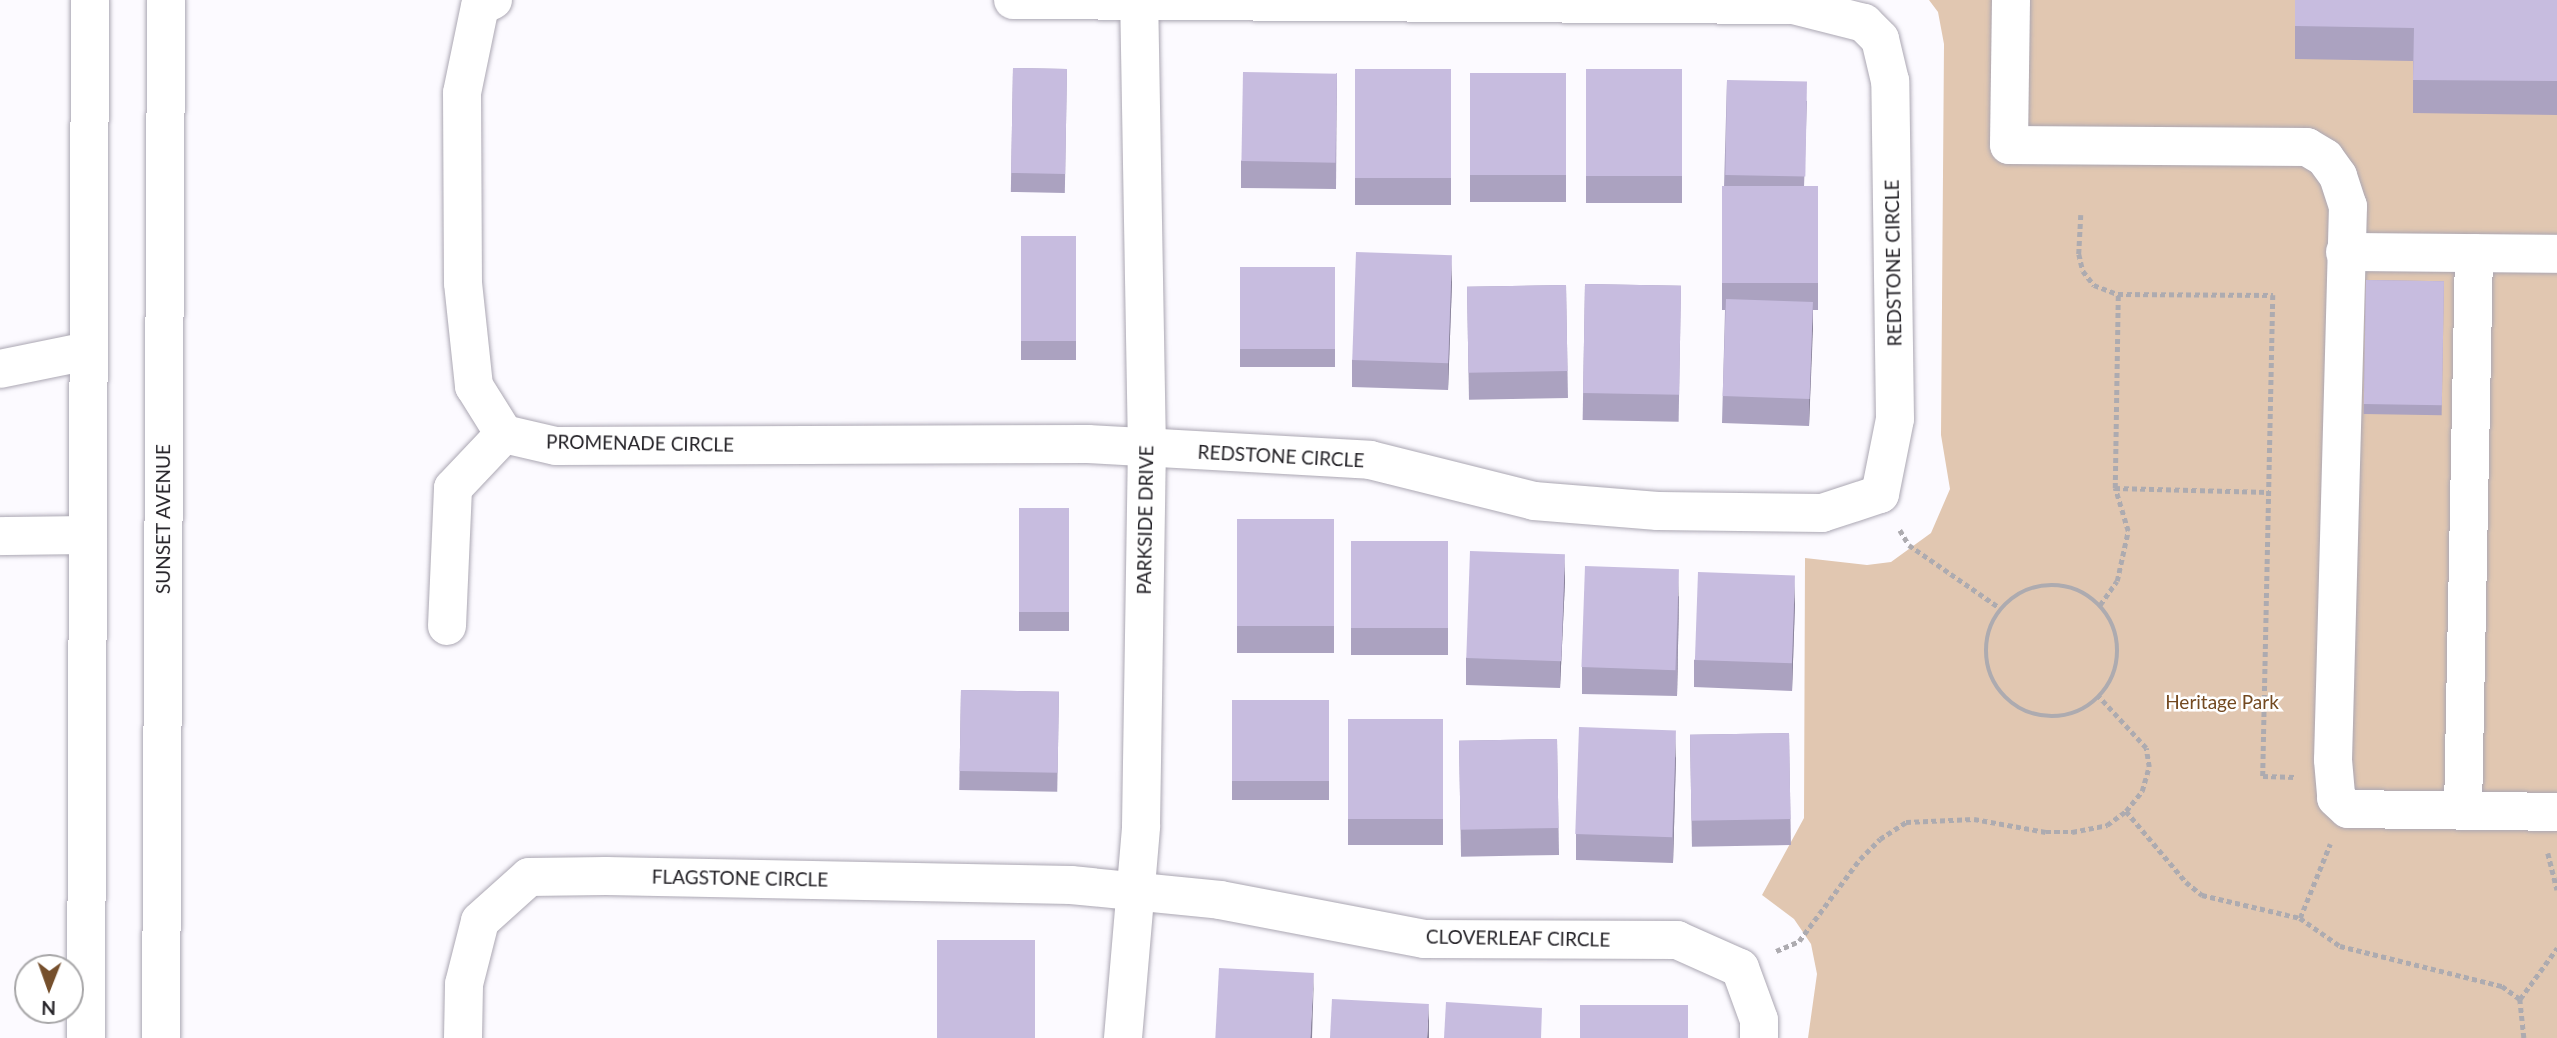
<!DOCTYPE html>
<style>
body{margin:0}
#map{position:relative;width:2557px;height:1038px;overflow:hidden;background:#fcfaff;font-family:Lato,sans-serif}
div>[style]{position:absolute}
.green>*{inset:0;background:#e1c7b1}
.path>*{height:4.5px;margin-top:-2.25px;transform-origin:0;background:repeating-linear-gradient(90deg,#adabb0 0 5px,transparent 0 8.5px)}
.path>.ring{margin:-2.25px;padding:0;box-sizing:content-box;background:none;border:4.5px solid #adabb0;border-radius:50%}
.roads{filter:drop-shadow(0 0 2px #aba7b3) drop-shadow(0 0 2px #aba7b3)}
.minor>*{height:38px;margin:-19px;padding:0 19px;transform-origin:19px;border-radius:19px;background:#fff}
.major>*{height:38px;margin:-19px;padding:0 19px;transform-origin:19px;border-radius:19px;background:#fff}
.wall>*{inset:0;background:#aba2c0;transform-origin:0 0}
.shaded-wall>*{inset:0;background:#8b849c}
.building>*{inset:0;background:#c7bcdf;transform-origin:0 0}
span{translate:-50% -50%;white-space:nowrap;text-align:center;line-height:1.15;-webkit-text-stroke:5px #fff;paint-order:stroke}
.street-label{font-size:19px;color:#252328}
.park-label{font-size:19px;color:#734920}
.north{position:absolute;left:14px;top:954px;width:70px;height:70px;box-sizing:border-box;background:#fff;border:2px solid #a8a7a9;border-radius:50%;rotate:181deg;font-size:19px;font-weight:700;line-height:28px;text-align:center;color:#252328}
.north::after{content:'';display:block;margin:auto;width:24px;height:32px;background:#754f2c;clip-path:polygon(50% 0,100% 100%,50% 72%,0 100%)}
</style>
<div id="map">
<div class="green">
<i style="clip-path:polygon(1929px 0,2557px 0,2557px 1038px,1808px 1038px,1817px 974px,1811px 944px,1794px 919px,1762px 895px,1804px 818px,1805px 558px,1867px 565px,1891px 562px,1931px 533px,1950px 489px,1941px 435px,1944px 44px,1938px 12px)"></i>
</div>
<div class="path">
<i style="left:2081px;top:215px;width:39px;rotate:93deg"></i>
<i style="left:2079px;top:254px;width:17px;rotate:77deg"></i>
<i style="left:2083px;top:271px;width:18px;rotate:52deg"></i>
<i style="left:2094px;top:285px;width:26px;rotate:21deg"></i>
<i style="left:2118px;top:294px;width:155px;rotate:0.4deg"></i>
<i style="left:2273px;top:295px;width:481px;rotate:91.2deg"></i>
<i style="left:2263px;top:776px;width:32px;rotate:2deg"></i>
<i style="left:2115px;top:488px;width:154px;rotate:1.5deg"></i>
<i style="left:1900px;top:530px;width:17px;rotate:59deg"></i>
<i style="left:1909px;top:545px;width:111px;rotate:34.7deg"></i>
<i class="ring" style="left:1986px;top:585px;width:127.5px;height:127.5px"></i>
<i style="left:2100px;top:605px;width:29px;rotate:-55deg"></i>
<i style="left:2117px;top:581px;width:51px;rotate:-77.6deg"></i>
<i style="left:2128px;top:531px;width:45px;rotate:-106.8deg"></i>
<i style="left:2115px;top:488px;width:194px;rotate:-89.1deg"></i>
<i style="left:2126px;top:811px;width:93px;rotate:49.8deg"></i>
<i style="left:2186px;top:882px;width:21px;rotate:39deg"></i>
<i style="left:2202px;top:895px;width:101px;rotate:13.2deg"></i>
<i style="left:2300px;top:918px;width:49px;rotate:35deg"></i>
<i style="left:2340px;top:946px;width:167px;rotate:13.9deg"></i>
<i style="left:2502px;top:986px;width:22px;rotate:36deg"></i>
<i style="left:2520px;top:999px;width:39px;rotate:84deg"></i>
<i style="left:2548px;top:853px;width:38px;rotate:76deg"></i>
<i style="left:2300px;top:918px;width:80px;rotate:-67.9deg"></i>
<i style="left:1776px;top:951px;width:25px;rotate:-23deg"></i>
<i style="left:1799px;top:941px;width:102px;rotate:-53.4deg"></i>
<i style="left:1860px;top:859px;width:28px;rotate:-45deg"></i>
<i style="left:1880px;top:839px;width:31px;rotate:-33deg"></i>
<i style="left:1906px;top:822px;width:68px;rotate:-2.5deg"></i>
<i style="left:1974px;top:819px;width:73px;rotate:10.2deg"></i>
<i style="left:2046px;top:832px;width:26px"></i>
<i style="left:2072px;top:832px;width:36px;rotate:-11deg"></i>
<i style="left:2107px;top:825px;width:24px;rotate:-36deg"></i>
<i style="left:2126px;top:811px;width:26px;rotate:-51deg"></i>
<i style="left:2142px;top:791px;width:25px;rotate:-74deg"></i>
<i style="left:2149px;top:767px;width:19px;rotate:-99deg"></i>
<i style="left:2146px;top:748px;width:69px;rotate:-132.7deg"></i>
<i style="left:2520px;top:999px;width:63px;rotate:-54deg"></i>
</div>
<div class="roads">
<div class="minor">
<i style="left:493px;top:0;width:14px;rotate:155deg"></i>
<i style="left:480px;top:6px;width:89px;rotate:101.7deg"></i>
<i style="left:462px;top:93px;width:190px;rotate:89.7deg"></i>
<i style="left:463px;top:283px;width:104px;rotate:83.9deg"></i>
<i style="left:474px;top:386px;width:57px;rotate:58deg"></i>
<i style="left:504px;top:434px;width:53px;rotate:13deg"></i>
<i style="left:556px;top:446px;width:532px;rotate:-0.22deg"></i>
<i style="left:1088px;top:444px;width:282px;rotate:3.2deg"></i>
<i style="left:1370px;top:460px;width:169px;rotate:14deg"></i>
<i style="left:1534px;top:501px;width:124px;rotate:4.6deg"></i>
<i style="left:1658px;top:511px;width:164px;rotate:0.7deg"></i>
<i style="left:1822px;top:513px;width:61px;rotate:-18.1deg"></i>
<i style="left:1880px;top:494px;width:76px;rotate:-78.7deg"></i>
<i style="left:1895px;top:419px;width:338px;rotate:-90.8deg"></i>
<i style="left:1890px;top:81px;width:43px;rotate:-103.4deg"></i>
<i style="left:1880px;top:39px;width:23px;rotate:-135deg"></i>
<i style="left:1864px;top:23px;width:73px;rotate:-165.8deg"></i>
<i style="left:1793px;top:5px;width:780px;rotate:-179.63deg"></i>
<i style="left:2011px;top:0;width:145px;rotate:90.8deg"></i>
<i style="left:2009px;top:145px;width:298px;rotate:0.4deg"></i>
<i style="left:2307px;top:147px;width:21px;rotate:31deg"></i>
<i style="left:2325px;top:158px;width:22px;rotate:54deg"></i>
<i style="left:2338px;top:176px;width:32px;rotate:72deg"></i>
<i style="left:2348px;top:206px;width:554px;rotate:91.55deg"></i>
<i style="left:2333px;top:760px;width:38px;rotate:85deg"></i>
<i style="left:2336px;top:798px;width:16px;rotate:43deg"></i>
<i style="left:2348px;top:809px;width:209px;rotate:0.8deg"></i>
<i style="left:2345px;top:252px;width:212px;rotate:0.5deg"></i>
<i style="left:0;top:369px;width:90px;rotate:-11.6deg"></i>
<i style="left:0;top:536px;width:88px;rotate:-0.7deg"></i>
<i style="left:447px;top:626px;width:138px;rotate:-87.5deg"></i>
<i style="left:453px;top:488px;width:74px;rotate:-46.6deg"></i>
<i style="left:2463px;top:810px;width:557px;rotate:-88.87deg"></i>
<i style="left:463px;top:1038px;width:54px;rotate:-88.9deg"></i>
<i style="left:464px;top:984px;width:65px;rotate:-75.7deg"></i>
<i style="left:480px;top:921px;width:66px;rotate:-41.9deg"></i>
<i style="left:529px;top:877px;width:77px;rotate:-0.7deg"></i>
<i style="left:606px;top:876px;width:465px;rotate:1.1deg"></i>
<i style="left:1071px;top:885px;width:150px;rotate:5.7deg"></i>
<i style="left:1220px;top:900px;width:208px;rotate:10.8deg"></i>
<i style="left:1424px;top:939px;width:253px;rotate:0.2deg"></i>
<i style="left:1677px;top:940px;width:69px;rotate:24deg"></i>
<i style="left:1740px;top:968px;width:55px;rotate:69.9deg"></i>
<i style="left:1759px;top:1020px;width:18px;rotate:90deg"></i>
<i style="left:1123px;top:1038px;width:213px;rotate:-85.1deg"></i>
<i style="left:1141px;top:826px;width:376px;rotate:-89.1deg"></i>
<i style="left:1147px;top:450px;width:450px;rotate:-91deg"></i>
</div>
<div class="major">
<i style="left:86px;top:1038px;width:1038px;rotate:-89.78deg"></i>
<i style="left:161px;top:1038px;width:1038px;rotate:-89.72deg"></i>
</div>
</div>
<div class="wall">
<i style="clip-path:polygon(2295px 0,2557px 0,2557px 115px,2413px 113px,2413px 61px,2295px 59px)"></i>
<i style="left:1013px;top:68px;width:54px;height:124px;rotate:1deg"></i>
<i style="left:1355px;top:69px;width:96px;height:136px"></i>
<i style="left:1586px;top:69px;width:96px;height:134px"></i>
<i style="clip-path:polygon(1337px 73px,1336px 189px,1241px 188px,1241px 161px)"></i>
<i style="left:1470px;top:73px;width:96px;height:129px"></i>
<i style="clip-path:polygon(1727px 80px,1807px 101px,1804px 187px,1818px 186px,1818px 310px,1813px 310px,1809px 426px,1722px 423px,1725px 310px,1722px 310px,1722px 187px,1724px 187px)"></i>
<i style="left:1021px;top:236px;width:55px;height:124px"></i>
<i style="left:1240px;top:267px;width:95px;height:100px"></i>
<i style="left:2366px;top:280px;width:78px;height:134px;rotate:1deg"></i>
<i style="clip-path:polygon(1452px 283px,1448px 390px,1352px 387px,1352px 360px)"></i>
<i style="left:1585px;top:284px;width:96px;height:136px;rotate:1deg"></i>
<i style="left:1566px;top:285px;width:113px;height:99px;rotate:89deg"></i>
<i style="left:1019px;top:508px;width:50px;height:123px"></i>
<i style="left:1237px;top:519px;width:97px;height:134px"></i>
<i style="left:1351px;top:541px;width:97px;height:114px"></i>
<i style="clip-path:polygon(1565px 581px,1560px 688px,1466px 685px,1466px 658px)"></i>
<i style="clip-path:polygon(1679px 596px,1677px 696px,1582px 694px,1582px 667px)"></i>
<i style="clip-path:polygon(1795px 603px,1792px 691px,1694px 687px,1694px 660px)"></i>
<i style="left:961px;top:690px;width:98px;height:100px;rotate:1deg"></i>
<i style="left:1329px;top:700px;width:100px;height:97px;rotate:90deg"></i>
<i style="left:1348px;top:719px;width:95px;height:126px"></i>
<i style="left:1789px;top:733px;width:112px;height:99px;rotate:89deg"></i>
<i style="left:1557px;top:739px;width:116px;height:98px;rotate:89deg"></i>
<i style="clip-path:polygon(1676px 757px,1673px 863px,1576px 860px,1576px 834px)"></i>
</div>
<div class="shaded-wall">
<i style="clip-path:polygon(1452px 256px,1452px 283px,1448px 390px,1448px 363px)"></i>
<i style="clip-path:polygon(1813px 302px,1813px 329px,1809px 426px,1809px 399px)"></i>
<i style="clip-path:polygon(1565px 555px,1565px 581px,1560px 688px,1560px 661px)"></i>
<i style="clip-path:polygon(1679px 569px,1679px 596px,1677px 696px,1677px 669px)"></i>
<i style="clip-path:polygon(1795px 576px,1795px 603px,1792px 691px,1792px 664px)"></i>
<i style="clip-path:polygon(1676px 730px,1676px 757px,1673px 863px,1673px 836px)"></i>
<i style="clip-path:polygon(1314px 973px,1312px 1038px,1310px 1038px)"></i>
<i style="clip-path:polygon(1429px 1004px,1429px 1038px,1427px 1038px)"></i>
</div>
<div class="building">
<i style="clip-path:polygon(2295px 0,2557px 0,2557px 81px,2413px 80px,2414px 28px,2295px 26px)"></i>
<i style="left:1013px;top:68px;width:54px;height:105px;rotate:1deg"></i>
<i style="left:1355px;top:69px;width:96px;height:109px"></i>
<i style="left:1586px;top:69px;width:96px;height:107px"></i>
<i style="left:1243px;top:72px;width:94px;height:89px;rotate:1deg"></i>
<i style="left:1470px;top:73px;width:96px;height:102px"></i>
<i style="left:1727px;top:80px;width:80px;height:95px;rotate:1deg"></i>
<i style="left:1818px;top:186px;width:97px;height:96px;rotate:90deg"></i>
<i style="left:1021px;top:236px;width:55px;height:105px"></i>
<i style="left:1356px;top:252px;width:96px;height:108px;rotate:2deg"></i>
<i style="left:1240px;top:267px;width:95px;height:82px"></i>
<i style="left:2366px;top:280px;width:78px;height:124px;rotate:1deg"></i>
<i style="left:1585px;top:284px;width:96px;height:109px;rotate:1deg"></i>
<i style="left:1566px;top:285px;width:86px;height:99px;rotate:89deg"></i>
<i style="left:1726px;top:299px;width:87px;height:97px;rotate:2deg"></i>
<i style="left:1019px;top:508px;width:50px;height:104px"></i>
<i style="left:1237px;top:519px;width:97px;height:107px"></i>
<i style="left:1351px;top:541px;width:97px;height:87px"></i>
<i style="left:1470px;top:551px;width:95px;height:107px;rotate:2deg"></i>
<i style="left:1585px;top:566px;width:94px;height:101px;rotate:2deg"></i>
<i style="left:1698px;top:572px;width:97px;height:88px;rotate:2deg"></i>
<i style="left:961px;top:690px;width:98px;height:81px;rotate:1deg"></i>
<i style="left:1329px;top:700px;width:81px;height:97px;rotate:90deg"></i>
<i style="left:1348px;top:719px;width:95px;height:100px"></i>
<i style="left:1579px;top:727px;width:97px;height:107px;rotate:2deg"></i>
<i style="left:1789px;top:733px;width:86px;height:99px;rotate:89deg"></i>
<i style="left:1557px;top:739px;width:89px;height:98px;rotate:89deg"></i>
<i style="left:937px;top:940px;width:98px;height:98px"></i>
<i style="left:1219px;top:968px;width:95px;height:70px;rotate:3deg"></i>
<i style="left:1332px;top:999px;width:97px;height:39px;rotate:3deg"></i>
<i style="clip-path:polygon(1446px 1002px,1542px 1008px,1541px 1038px,1444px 1038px)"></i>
<i style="left:1580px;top:1005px;width:108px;height:33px"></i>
</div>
<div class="street-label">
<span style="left:1893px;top:263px;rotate:-91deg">REDSTONE CIRCLE</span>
<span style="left:640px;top:443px;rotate:1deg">PROMENADE CIRCLE</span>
<span style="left:1281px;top:456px;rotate:3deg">REDSTONE CIRCLE</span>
<span style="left:163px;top:519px;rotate:-90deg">SUNSET AVENUE</span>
<span style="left:1145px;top:520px;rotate:-89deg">PARKSIDE DRIVE</span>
<span style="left:740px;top:878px;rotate:1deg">FLAGSTONE CIRCLE</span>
<span style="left:1518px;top:938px;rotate:1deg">CLOVERLEAF CIRCLE</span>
</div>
<div class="park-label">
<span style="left:2222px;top:702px">Heritage Park</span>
</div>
<div class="north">N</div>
</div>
